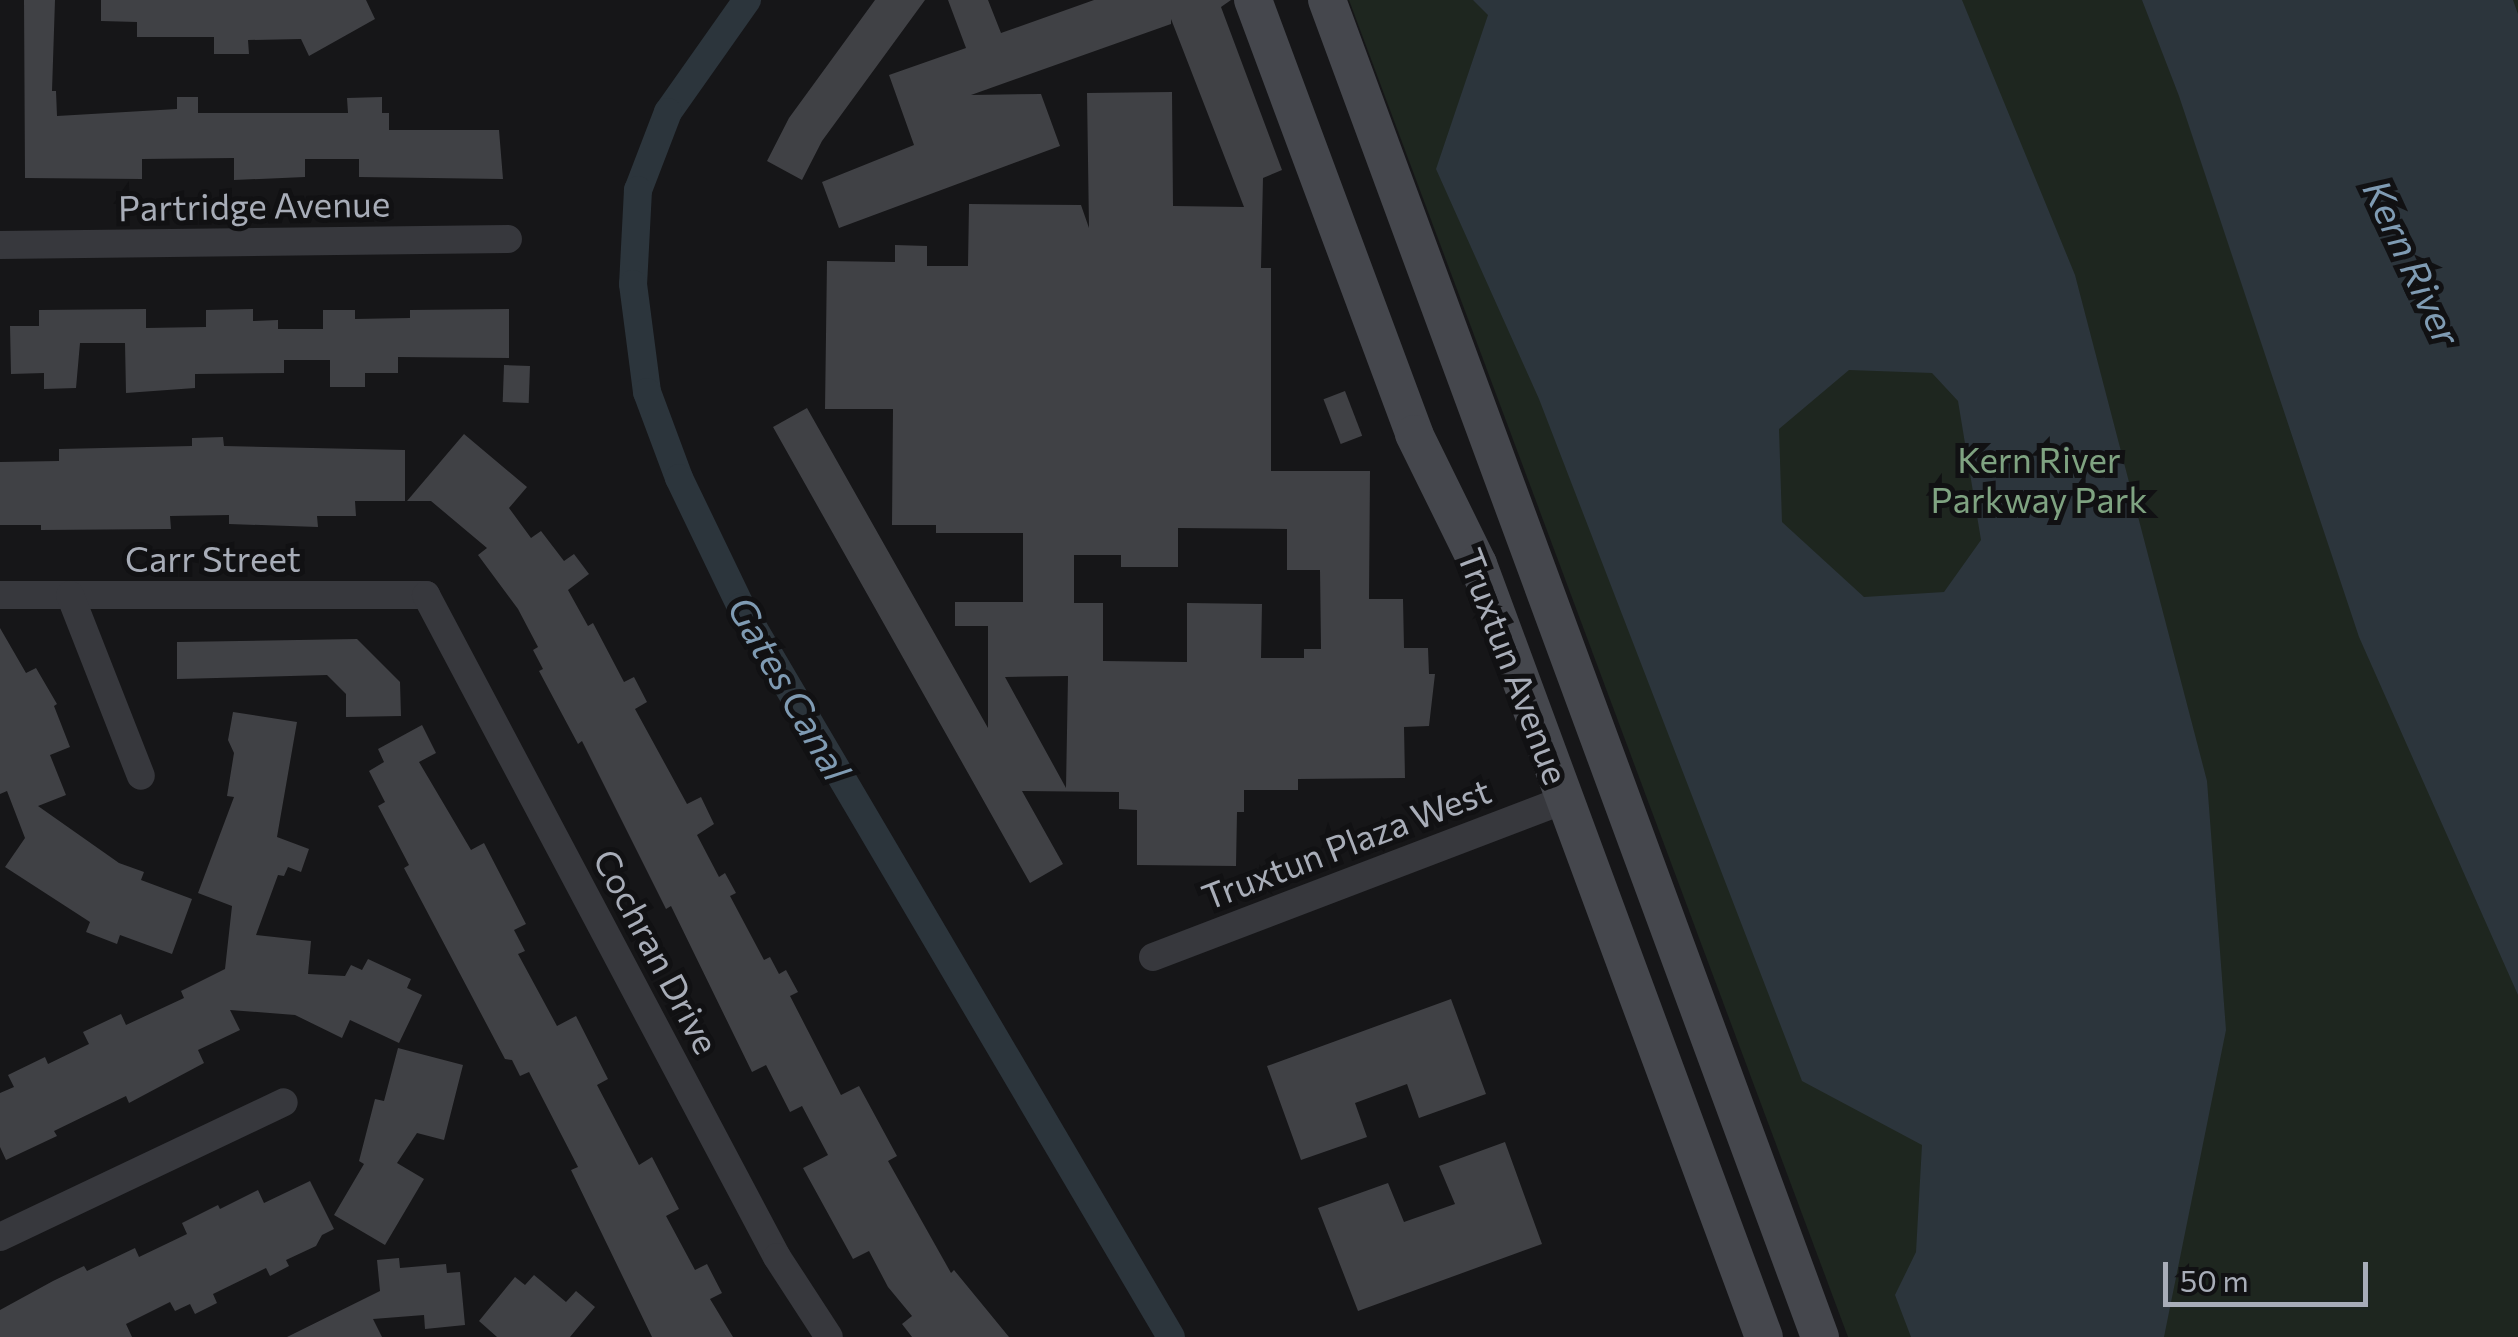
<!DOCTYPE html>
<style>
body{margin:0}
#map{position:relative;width:2518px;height:1337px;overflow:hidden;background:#161618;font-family:Commissioner,sans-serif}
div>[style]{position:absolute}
.green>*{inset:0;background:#1e261f}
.water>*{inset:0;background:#2c353c}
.canal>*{height:28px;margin:-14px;padding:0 14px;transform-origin:14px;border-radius:14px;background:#2c353c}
.building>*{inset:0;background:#404145;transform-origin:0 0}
.minor>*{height:28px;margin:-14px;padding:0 14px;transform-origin:14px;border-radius:14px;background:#37383d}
.secondary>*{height:38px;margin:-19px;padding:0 19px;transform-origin:19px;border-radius:19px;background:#45474d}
span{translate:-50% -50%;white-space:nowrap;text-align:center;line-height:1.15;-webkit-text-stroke:10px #111113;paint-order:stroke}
.street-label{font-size:35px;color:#a8adb8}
.park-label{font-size:35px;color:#7fa381}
.water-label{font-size:38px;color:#7f9bb3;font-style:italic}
.scale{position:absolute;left:2163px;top:1262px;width:205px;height:45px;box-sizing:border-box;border:5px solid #a8adb8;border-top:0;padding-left:12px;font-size:30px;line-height:35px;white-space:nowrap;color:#a8adb8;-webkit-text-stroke:8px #111113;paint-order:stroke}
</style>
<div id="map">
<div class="green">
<i style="clip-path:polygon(1349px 0,2518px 0,2518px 1337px,1848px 1337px)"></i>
</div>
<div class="water">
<i style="clip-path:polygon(evenodd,1473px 0,1962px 0,2075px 275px,2207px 781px,2226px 1030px,2164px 1337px,1911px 1337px,1895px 1295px,1916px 1252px,1922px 1145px,1802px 1081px,1539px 399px,1436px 169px,1488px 15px,1473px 0,1849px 370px,1932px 373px,1958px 401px,1981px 540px,1944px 592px,1864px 597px,1782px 522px,1779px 429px,1849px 370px)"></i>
<i style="clip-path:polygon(2142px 0,2513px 0,2518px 14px,2518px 995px,2359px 637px,2179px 96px)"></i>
</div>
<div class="canal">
<i style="left:747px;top:0;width:137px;rotate:125.2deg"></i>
<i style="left:668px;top:112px;width:84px;rotate:111deg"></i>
<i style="left:638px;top:190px;width:94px;rotate:93deg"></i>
<i style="left:633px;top:284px;width:109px;rotate:82.6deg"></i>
<i style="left:647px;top:392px;width:92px;rotate:69.6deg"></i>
<i style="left:679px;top:478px;width:143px;rotate:64.3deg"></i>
<i style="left:741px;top:607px;width:847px;rotate:59.5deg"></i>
</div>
<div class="building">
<i style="clip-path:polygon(24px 0,55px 0,52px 91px,56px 91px,57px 116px,177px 109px,177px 97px,198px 97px,198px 113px,348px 113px,347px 98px,382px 97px,382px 113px,389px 113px,389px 130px,499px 130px,503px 179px,359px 177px,359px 159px,305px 159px,305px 177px,234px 180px,234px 158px,142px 159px,142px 179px,25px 178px)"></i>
<i style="clip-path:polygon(101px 0,366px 0,375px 19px,309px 56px,301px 39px,248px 40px,249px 54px,214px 54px,214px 37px,137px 37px,137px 22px,101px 21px)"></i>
<i style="clip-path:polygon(875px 0,925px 0,822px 141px,802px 180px,767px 161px,789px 118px)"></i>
<i style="clip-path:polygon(evenodd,948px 0,988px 0,1001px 33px,1094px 0,1231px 0,1221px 7px,1282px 170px,1263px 178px,1261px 268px,1271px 268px,1271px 471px,1370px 471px,1369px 599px,1403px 599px,1404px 648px,1428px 648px,1429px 674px,1435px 674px,1429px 726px,1404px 727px,1405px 778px,1298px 779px,1298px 790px,1244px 790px,1244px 812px,1237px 812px,1236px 866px,1137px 865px,1137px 810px,1119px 809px,1119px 792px,1022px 791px,1063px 864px,1030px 883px,773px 427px,807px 408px,988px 728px,988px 626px,955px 626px,955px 602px,1023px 602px,1023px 533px,936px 533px,936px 525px,892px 525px,893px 409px,825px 409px,827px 261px,895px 262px,895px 245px,927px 246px,927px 266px,968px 266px,969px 204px,1081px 205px,1089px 228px,1087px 93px,1172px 92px,1173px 206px,1244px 207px,1171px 19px,1171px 24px,971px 95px,1041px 94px,1060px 146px,839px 228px,822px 182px,914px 145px,889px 75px,966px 48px,948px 0,1178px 528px,1287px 529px,1287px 570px,1320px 570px,1321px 649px,1304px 649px,1304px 658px,1261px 658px,1262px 604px,1187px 603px,1187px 662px,1103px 661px,1103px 603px,1074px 603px,1074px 555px,1121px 555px,1121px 567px,1178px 567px,1178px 528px,948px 0,1068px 676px,1066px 788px,1005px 677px,1068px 676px)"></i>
<i style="clip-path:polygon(146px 309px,146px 328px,206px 327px,206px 310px,253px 309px,253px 321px,278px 320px,278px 329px,323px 329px,323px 310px,355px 310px,355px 319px,410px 318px,410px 310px,509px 309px,509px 358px,398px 357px,398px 373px,365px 373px,365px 387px,330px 387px,330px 360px,284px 360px,284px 373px,195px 374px,195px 388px,126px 393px,125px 343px,80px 343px,76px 388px,44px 389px,44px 373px,11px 374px,10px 326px,39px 326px,39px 310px)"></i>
<i style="left:504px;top:365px;width:26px;height:37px;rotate:2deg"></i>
<i style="left:1345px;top:391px;width:48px;height:23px;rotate:69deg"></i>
<i style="clip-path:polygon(464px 434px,527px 487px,509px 508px,531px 538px,541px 531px,564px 561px,574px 554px,589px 574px,568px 590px,588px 626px,593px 623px,624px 682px,634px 677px,647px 702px,635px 709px,687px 804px,701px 797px,714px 824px,697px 835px,719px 877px,725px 873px,736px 893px,730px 896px,764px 960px,770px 957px,779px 974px,786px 970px,798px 992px,790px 996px,841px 1095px,859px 1086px,897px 1156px,888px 1161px,951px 1273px,954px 1270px,1009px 1337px,912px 1337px,902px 1324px,912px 1316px,888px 1287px,869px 1251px,853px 1259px,803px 1168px,828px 1155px,802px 1106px,790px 1112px,766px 1065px,752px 1072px,671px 906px,666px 909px,582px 741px,578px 744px,539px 671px,543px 669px,533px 650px,538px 647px,518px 609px,478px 555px,487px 548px,431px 501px,407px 501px)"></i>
<i style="clip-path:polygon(223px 437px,224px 446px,405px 450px,405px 501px,355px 501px,356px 516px,317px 516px,318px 527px,229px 524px,229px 515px,170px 516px,171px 529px,41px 530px,41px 525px,0 525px,0 462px,59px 461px,59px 449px,192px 446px,192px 438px)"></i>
<i style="clip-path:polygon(0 628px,26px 673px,36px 668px,57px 704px,54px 706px,70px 747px,50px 755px,66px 795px,38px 806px,119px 863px,144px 872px,141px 880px,192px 899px,172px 954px,120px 935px,117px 944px,86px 932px,90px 922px,5px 867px,25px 838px,7px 791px,0 794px)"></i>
<i style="clip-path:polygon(357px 639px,400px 682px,401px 716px,346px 717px,346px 694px,327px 675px,177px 679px,177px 642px)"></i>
<i style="clip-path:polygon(233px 712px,297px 722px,277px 837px,309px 849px,301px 872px,288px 867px,284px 876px,278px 875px,256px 935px,311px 941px,308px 974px,345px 976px,351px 965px,362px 970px,368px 959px,411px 979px,407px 988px,422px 995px,399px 1043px,350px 1020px,342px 1038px,295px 1015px,230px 1010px,240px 1030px,198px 1050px,204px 1063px,129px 1103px,126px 1096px,54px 1131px,57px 1136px,6px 1160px,0 1147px,0 1093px,14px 1087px,8px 1075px,45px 1057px,48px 1064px,89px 1044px,83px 1032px,121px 1014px,126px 1025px,184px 998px,181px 991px,225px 969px,232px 906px,198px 893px,234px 797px,227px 796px,234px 753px,228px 740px)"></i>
<i style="clip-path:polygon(422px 725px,436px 753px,419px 762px,471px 850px,484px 843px,526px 924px,514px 930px,525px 951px,518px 954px,557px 1026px,576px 1016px,608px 1079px,597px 1085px,639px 1165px,652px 1157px,679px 1209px,666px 1216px,695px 1270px,707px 1264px,722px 1293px,710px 1299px,733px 1337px,652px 1337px,571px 1170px,578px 1167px,529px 1072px,520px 1076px,512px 1060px,505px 1059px,404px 868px,409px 865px,378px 806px,385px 802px,369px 771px,384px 762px,378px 749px)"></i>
<i style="clip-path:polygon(1451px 999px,1486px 1094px,1419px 1118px,1407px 1084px,1355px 1103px,1367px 1137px,1301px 1160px,1267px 1066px)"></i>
<i style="clip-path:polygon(398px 1048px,463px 1065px,444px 1140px,417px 1133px,397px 1163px,424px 1179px,385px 1245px,334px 1215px,364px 1164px,359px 1161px,375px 1099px,384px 1101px)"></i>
<i style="clip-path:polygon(1505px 1142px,1542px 1244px,1358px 1311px,1318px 1208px,1388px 1183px,1404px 1222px,1455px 1204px,1439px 1166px)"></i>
<i style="clip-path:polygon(310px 1181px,334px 1229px,322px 1235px,316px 1246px,286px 1260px,289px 1266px,270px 1276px,266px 1268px,213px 1294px,217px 1303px,195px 1314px,190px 1304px,175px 1311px,170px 1302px,126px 1324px,132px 1337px,0 1337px,0 1310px,53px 1281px,84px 1266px,87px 1271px,135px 1248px,139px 1257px,187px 1234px,182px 1223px,218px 1205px,220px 1209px,258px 1190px,264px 1203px)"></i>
<i style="clip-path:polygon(399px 1258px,400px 1268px,446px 1264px,447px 1273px,460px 1272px,465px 1325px,425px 1329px,424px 1315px,373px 1319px,382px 1337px,287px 1337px,380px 1291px,377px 1260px)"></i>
<i style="clip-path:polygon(534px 1275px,566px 1302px,576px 1291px,595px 1307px,570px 1337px,497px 1337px,479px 1321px,515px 1277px,525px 1285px)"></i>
</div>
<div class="minor">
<i style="left:0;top:245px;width:508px;rotate:-0.68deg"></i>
<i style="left:0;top:595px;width:426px"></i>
<i style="left:426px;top:595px;width:749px;rotate:62.07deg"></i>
<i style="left:777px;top:1257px;width:95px;rotate:57deg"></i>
<i style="left:70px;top:595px;width:194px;rotate:68.6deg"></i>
<i style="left:1153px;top:957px;width:441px;rotate:-20.9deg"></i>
<i style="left:0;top:1237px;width:314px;rotate:-25.4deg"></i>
</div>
<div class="secondary">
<i style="left:1253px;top:0;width:463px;rotate:69.6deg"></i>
<i style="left:1414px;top:434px;width:145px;rotate:63.8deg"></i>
<i style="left:1478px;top:564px;width:824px;rotate:69.7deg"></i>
<i style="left:1327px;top:0;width:1425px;rotate:69.76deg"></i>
</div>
<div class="street-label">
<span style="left:254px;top:205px;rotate:-1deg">Partridge Avenue</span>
<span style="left:213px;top:558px">Carr Street</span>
<span style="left:1514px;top:666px;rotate:69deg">Truxtun Avenue</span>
<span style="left:1346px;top:843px;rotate:-21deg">Truxtun Plaza West</span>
<span style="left:657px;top:951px;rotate:62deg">Cochran Drive</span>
</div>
<div class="park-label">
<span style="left:2039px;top:479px">Kern River<br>Parkway Park</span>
</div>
<div class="water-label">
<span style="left:2413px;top:262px;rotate:65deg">Kern River</span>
<span style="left:790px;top:688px;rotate:60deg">Gates Canal</span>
</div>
<div class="scale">50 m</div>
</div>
